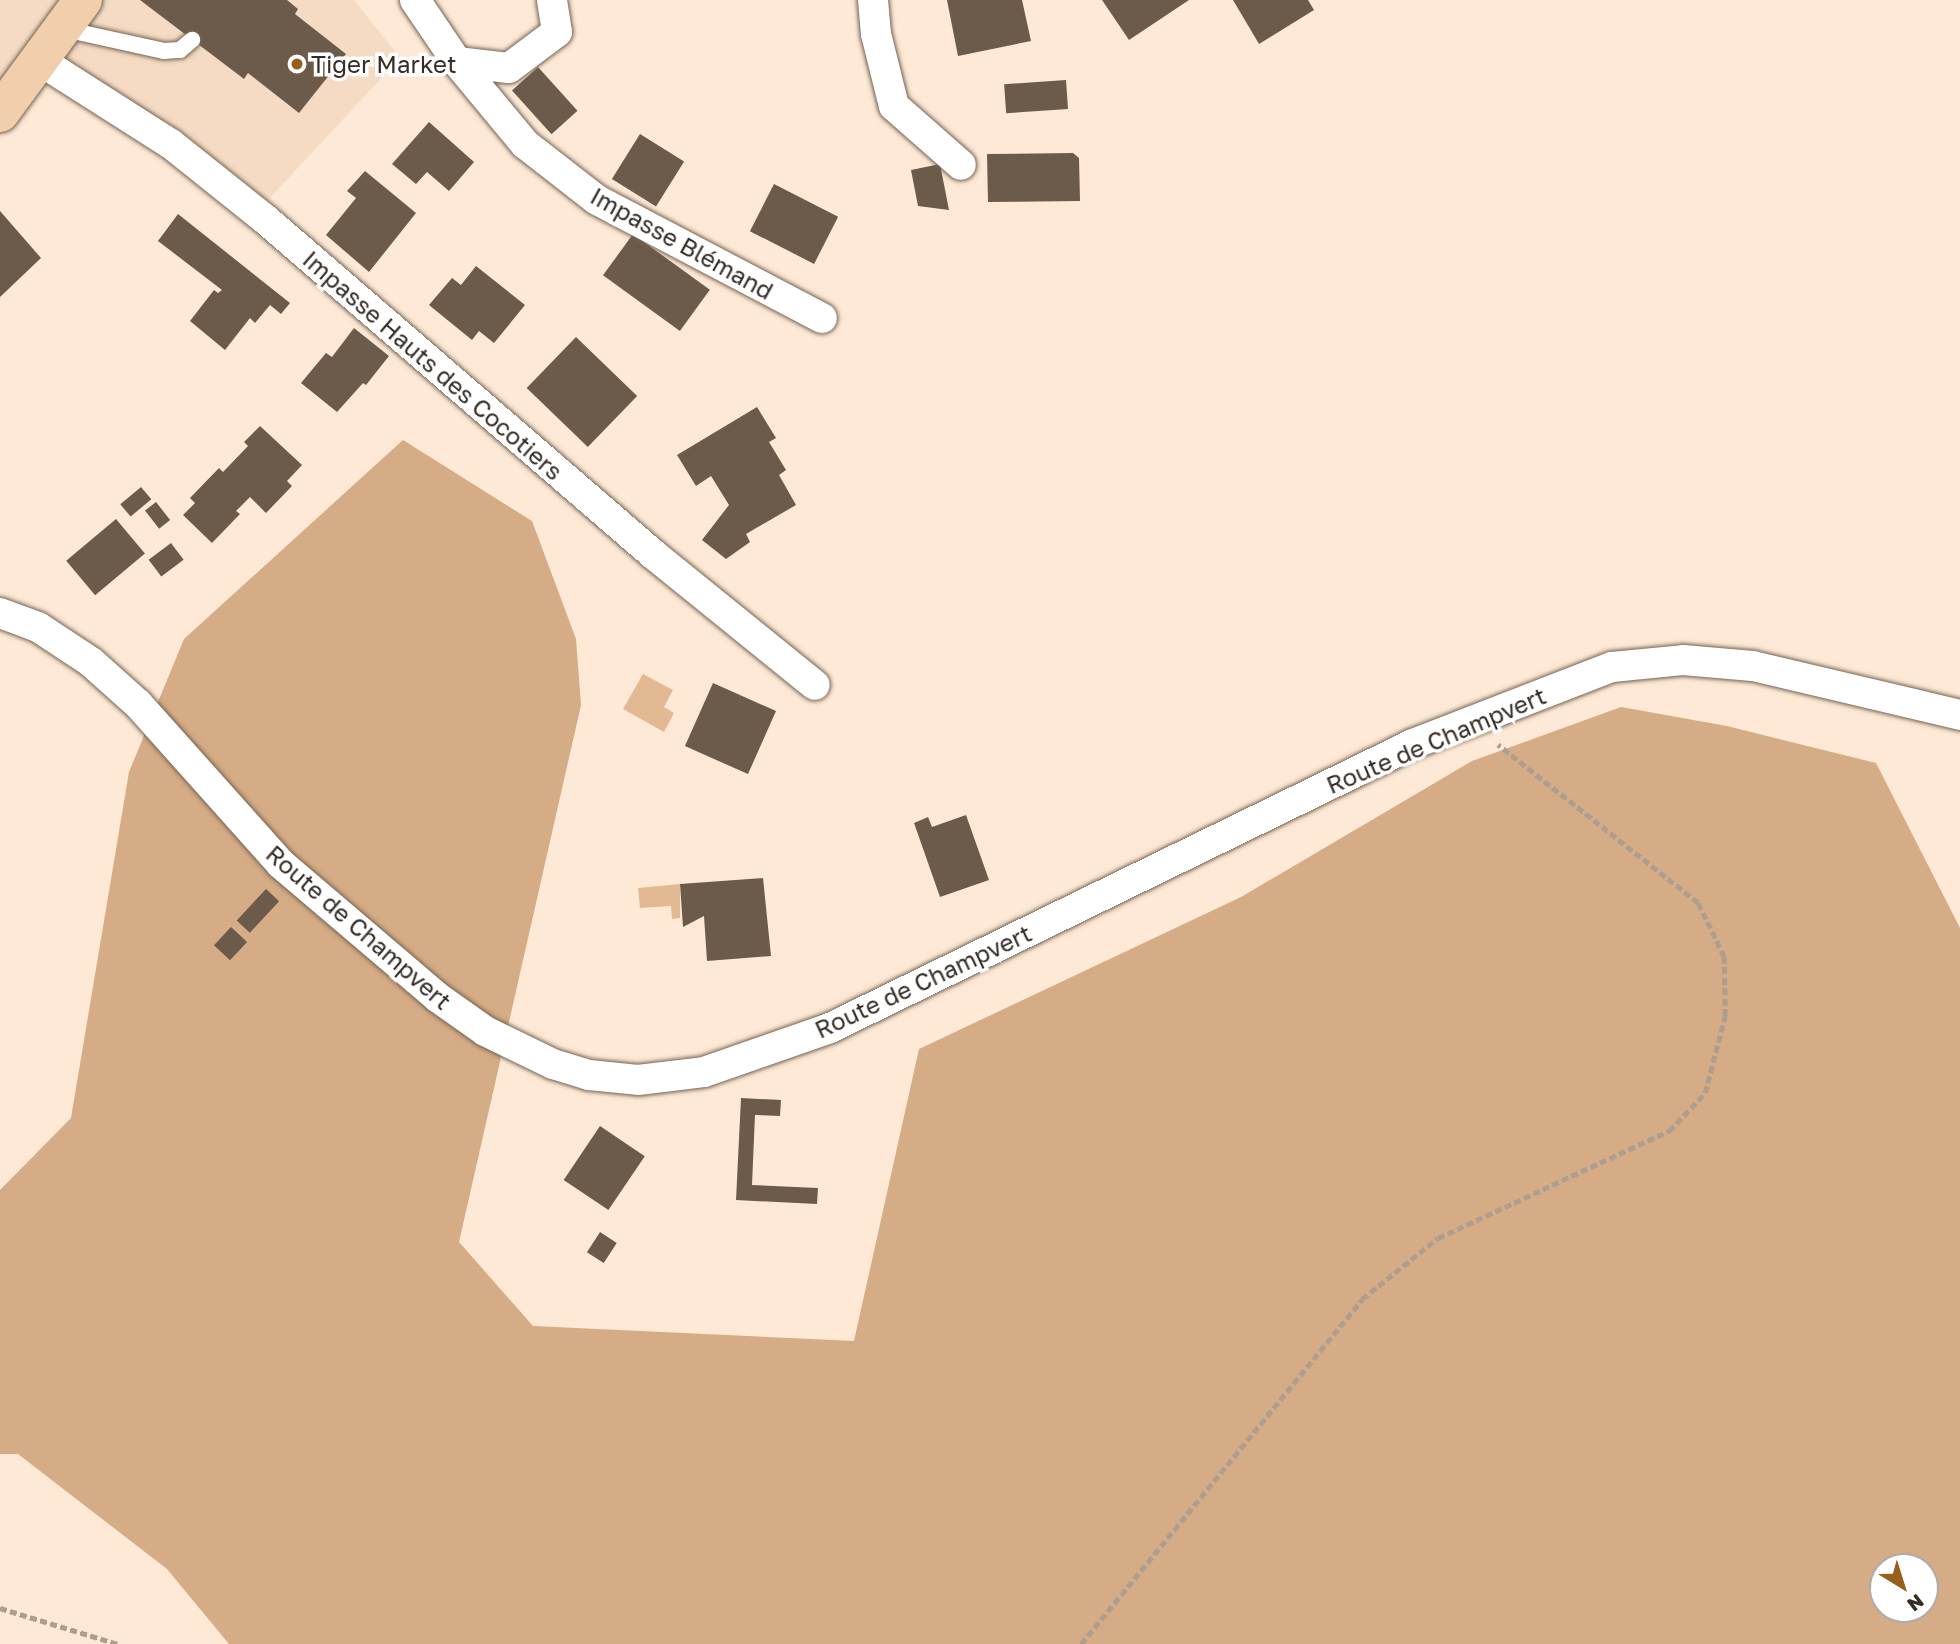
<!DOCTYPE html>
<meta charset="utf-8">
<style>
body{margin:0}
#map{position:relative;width:1960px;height:1644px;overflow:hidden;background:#fde9d5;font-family:"Golos Text",sans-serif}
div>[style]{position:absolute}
.built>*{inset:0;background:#f5dbc3}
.forest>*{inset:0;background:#d5ac85}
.water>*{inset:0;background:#e2b992}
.building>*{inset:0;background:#6c5b4a;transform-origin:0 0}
.path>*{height:4.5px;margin-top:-2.25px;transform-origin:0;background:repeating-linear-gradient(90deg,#ad9e8f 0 7px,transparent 0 10.5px)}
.roads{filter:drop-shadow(0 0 2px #756352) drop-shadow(0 0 2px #756352)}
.service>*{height:16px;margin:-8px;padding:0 8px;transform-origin:8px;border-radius:8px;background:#fff}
.minor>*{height:30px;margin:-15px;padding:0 15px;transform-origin:15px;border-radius:15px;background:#fff}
.primary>*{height:38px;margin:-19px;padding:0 19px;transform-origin:19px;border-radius:19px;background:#f1ceac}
.dots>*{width:19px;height:19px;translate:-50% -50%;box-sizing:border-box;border:4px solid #fff;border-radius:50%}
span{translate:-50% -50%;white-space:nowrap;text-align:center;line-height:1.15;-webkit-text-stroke:7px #fff;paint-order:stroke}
.poi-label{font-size:24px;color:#342c25}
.left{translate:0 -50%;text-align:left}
.street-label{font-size:24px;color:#342c25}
.north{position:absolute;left:1869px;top:1553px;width:70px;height:70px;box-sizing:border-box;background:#fff;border:2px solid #aeaba8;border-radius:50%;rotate:142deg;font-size:19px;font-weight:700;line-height:28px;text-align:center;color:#342c25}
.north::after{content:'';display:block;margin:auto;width:24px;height:32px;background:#985f1c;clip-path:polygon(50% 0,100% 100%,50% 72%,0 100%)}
</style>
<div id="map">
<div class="built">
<i style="clip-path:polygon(0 0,354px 0,400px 58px,266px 202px,62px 56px,0 135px)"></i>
</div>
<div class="forest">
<i style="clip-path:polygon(evenodd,403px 440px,532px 521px,576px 639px,581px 705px,459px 1242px,533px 1326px,854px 1341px,919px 1049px,1241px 897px,1472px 761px,1621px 707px,1727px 726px,1876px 763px,1960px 928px,1960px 1644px,229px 1644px,167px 1569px,18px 1454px,0 1454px,0 1190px,71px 1118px,129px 772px,184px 639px,403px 440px,1883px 1567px,1925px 1567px,1925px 1609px,1883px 1609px,1883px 1567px)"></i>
</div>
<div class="water">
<i style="clip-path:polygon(643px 674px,673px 690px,664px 707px,674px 713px,664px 732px,623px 709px)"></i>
<i style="clip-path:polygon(680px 884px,680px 918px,672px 919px,671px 906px,640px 908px,638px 888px)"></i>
</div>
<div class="building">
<i style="clip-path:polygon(140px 0,287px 0,298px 9px,295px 14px,346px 54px,299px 113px,248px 73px,244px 79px)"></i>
<i style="clip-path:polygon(947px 0,1022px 0,1031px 41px,958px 56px)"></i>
<i style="clip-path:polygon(1102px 0,1189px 0,1129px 40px)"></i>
<i style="clip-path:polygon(1233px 0,1308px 0,1314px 10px,1259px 44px)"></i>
<i style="left:538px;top:67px;width:59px;height:35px;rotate:48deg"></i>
<i style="left:1066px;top:80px;width:29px;height:62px;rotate:86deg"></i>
<i style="clip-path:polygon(429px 122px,474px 162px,449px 191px,427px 172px,416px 184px,392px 164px)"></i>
<i style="left:640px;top:134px;width:52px;height:53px;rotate:32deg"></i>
<i style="clip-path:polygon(1073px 153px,1079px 158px,1080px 201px,988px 202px,987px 154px)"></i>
<i style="clip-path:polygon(940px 164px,949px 210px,918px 206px,911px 170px)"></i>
<i style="clip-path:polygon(365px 171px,416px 213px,369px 272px,326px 235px,356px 198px,347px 191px)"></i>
<i style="left:774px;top:184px;width:72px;height:53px;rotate:27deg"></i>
<i style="clip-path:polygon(0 211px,41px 258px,0 297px)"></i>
<i style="clip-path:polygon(178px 214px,290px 303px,281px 314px,270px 305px,255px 323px,250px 318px,225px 350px,190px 321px,214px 290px,218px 293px,222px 290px,158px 241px)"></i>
<i style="left:633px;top:234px;width:95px;height:51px;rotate:36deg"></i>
<i style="clip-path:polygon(476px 266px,525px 305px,494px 343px,479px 331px,472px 340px,429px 305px,452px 278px,461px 285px)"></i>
<i style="clip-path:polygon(354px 328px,389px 356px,366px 385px,363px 383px,337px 412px,301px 383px,326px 353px,332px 357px)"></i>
<i style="left:576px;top:337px;width:85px;height:71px;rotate:44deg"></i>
<i style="clip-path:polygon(757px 407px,776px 438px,769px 442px,786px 470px,779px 475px,796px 505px,746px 534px,750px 542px,726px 559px,702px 540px,729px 505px,711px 476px,696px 486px,677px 455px)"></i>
<i style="clip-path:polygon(260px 426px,302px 465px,287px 481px,292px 486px,266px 513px,250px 497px,236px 511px,240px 514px,212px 543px,183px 515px,195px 503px,190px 498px,219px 468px,223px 472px,248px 446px,244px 442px)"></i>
<i style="left:141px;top:487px;width:16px;height:27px;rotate:50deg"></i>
<i style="left:156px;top:502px;width:23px;height:14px;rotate:52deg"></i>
<i style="left:116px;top:519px;width:45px;height:65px;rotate:50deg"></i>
<i style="left:171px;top:543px;width:21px;height:28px;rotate:53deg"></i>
<i style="left:713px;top:683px;width:69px;height:69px;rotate:24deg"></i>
<i style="clip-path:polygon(966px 815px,989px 880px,940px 897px,914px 823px,928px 817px,932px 827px)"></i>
<i style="clip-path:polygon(763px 878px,771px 956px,707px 961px,704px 916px,683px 927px,680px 884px)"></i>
<i style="left:266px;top:889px;width:18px;height:43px;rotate:43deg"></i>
<i style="left:231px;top:927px;width:22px;height:25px;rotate:43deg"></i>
<i style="clip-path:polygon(741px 1098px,781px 1100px,780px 1116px,755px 1115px,752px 1185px,818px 1188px,817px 1204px,736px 1200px)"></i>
<i style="left:600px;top:1126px;width:54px;height:65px;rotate:34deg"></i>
<i style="left:600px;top:1232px;width:20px;height:24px;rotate:33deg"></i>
</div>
<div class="path">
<i style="left:0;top:1608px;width:123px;rotate:17deg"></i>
<i style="left:1081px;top:1644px;width:445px;rotate:-50.8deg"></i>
<i style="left:1362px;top:1299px;width:97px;rotate:-38.8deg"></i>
<i style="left:1438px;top:1238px;width:255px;rotate:-24.9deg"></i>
<i style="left:1669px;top:1131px;width:52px;rotate:-46.5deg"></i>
<i style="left:1705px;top:1093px;width:80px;rotate:-75.4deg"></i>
<i style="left:1725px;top:1016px;width:59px;rotate:-91deg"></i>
<i style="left:1724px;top:957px;width:60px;rotate:-115.7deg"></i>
<i style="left:1698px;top:903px;width:255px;rotate:-141.7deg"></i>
</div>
<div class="roads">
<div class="service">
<i style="left:64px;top:29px;width:102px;rotate:12.4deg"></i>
<i style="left:164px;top:51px;width:16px;rotate:-4deg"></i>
<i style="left:180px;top:50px;width:16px;rotate:-40deg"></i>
</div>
<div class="minor">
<i style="left:415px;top:0;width:75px;rotate:55.9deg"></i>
<i style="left:457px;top:62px;width:107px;rotate:50.3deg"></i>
<i style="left:525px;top:144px;width:91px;rotate:37.9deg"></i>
<i style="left:597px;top:200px;width:254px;rotate:27.7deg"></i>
<i style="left:873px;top:0;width:34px;rotate:85deg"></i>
<i style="left:876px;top:34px;width:74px;rotate:76deg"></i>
<i style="left:894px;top:106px;width:89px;rotate:41.4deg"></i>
<i style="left:39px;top:60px;width:156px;rotate:32.5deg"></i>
<i style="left:171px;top:144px;width:120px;rotate:38.6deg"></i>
<i style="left:265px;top:219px;width:513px;rotate:40.81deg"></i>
<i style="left:653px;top:554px;width:208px;rotate:39deg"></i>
<i style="left:457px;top:62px;width:52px;rotate:6.6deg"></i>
<i style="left:509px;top:68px;width:60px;rotate:-36.9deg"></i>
<i style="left:557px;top:32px;width:32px;rotate:-99deg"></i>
<i style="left:0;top:613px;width:40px;rotate:20.2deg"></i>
<i style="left:38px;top:627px;width:64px;rotate:33.4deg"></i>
<i style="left:91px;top:662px;width:63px;rotate:41.8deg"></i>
<i style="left:138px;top:704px;width:215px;rotate:48.2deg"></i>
<i style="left:281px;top:864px;width:205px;rotate:40.4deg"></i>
<i style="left:437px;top:997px;width:59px;rotate:35.3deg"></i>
<i style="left:485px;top:1031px;width:76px;rotate:25.9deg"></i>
<i style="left:553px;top:1064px;width:38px;rotate:17deg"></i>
<i style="left:589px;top:1075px;width:49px;rotate:5.8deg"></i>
<i style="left:638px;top:1080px;width:66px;rotate:-6.9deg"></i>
<i style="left:704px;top:1072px;width:133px;rotate:-19.2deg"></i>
<i style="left:830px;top:1028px;width:648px;rotate:-25.97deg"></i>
<i style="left:1413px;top:744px;width:213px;rotate:-21.2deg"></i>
<i style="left:1612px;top:667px;width:71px;rotate:-5.6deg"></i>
<i style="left:1683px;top:660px;width:70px;rotate:4.9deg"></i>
<i style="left:1753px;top:666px;width:213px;rotate:13.3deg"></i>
</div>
<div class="primary">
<i style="left:0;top:113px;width:140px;rotate:-53.7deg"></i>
</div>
</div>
<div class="dots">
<i style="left:297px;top:64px;background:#985f1c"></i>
</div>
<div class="poi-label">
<span class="left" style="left:311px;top:64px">Tiger Market</span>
</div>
<div class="street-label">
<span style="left:682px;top:243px;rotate:29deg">Impasse Blémand</span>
<span style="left:433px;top:365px;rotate:41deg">Impasse Hauts des Cocotiers</span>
<span style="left:1436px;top:740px;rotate:-23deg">Route de Champvert</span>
<span style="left:359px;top:927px;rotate:41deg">Route de Champvert</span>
<span style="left:923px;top:981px;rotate:-25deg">Route de Champvert</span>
</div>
<div class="north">N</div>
</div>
